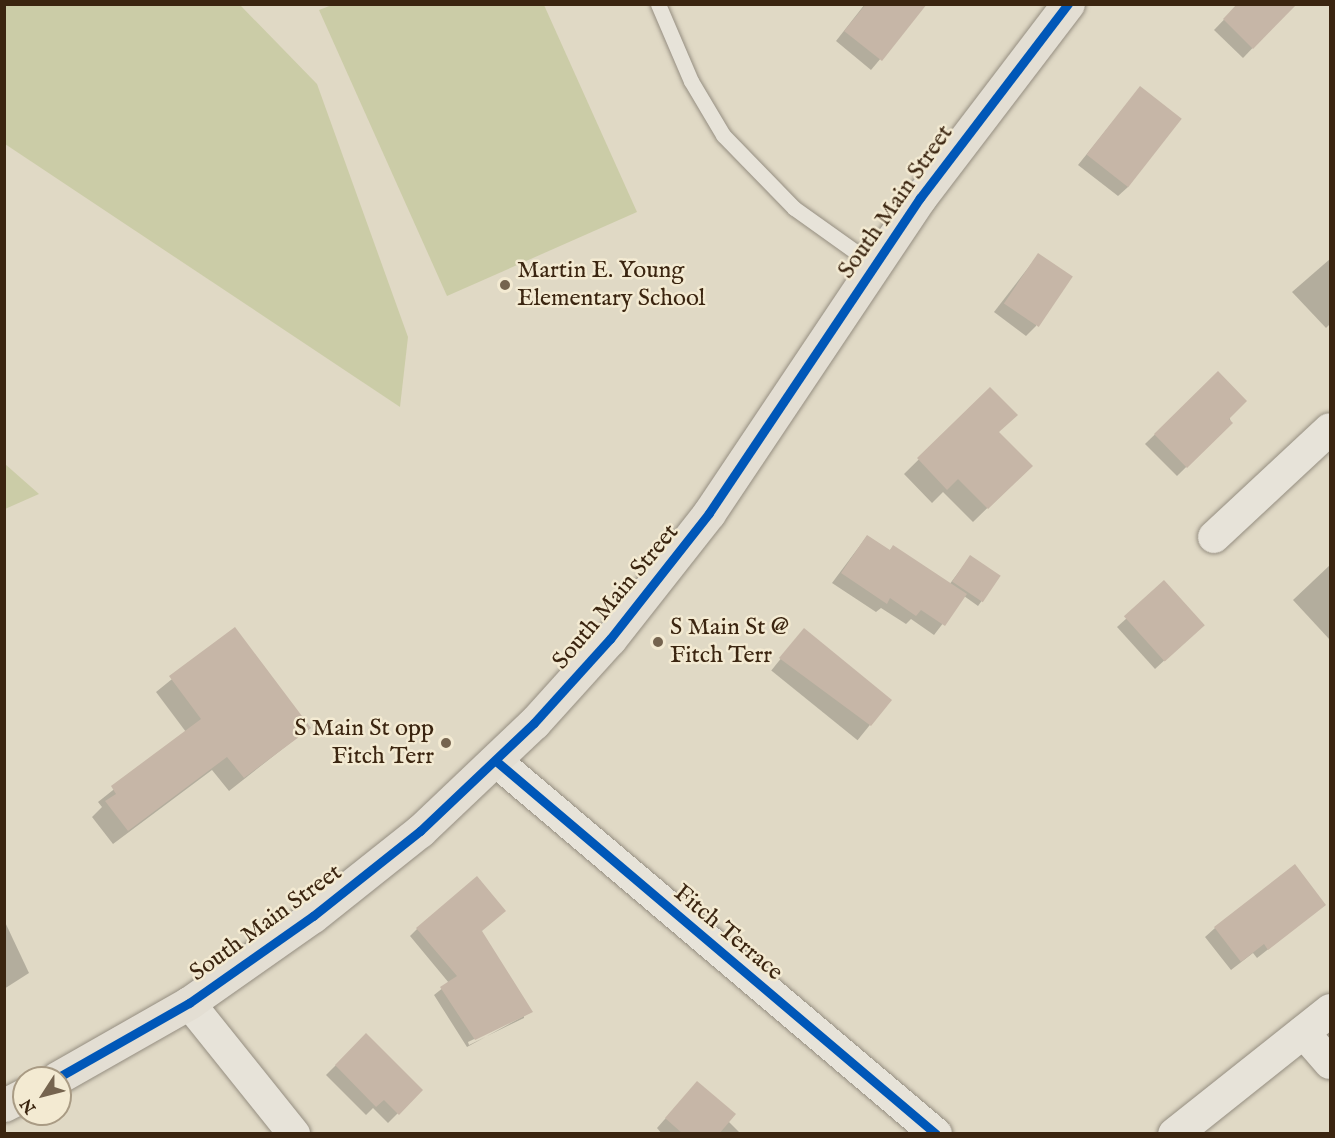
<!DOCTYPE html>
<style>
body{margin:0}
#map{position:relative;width:1335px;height:1138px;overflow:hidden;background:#e0d9c5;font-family:"IM FELL English",serif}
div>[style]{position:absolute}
.green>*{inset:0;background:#cbcca7}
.shadow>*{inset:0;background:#0003;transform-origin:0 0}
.building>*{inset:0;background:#c6b6a7;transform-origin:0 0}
.roads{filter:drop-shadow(0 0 2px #958e81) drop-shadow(0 0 2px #958e81)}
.service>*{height:15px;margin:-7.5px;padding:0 7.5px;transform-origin:7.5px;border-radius:7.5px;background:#e7e3d9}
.minor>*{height:32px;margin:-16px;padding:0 16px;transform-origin:16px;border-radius:16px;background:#e7e3d9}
.tertiary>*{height:33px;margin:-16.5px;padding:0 16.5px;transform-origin:16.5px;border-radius:16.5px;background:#e7e3d9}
.primary>*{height:33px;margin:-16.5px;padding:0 16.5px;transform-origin:16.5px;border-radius:16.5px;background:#e3ded3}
.cycleway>*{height:9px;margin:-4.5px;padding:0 4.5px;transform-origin:4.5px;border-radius:4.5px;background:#0057b8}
.dots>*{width:16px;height:16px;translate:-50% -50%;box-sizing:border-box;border:3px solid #f3ead2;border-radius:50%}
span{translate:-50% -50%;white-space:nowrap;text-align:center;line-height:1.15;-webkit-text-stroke:5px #f3ead2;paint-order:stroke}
.street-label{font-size:24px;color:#3b2510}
.poi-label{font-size:24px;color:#3b2510}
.left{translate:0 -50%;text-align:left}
.right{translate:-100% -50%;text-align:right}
.frame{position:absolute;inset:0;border:6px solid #3b2510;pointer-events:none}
.north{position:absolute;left:12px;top:1066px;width:60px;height:60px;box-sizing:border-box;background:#f3ead2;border:2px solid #a99b84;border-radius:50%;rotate:234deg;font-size:16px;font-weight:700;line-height:24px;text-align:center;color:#3b2510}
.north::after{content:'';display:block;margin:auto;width:21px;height:27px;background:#75644f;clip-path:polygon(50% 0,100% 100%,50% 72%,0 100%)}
</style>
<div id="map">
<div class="green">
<i style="clip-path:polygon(4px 5px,240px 5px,317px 84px,408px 337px,400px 407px,5px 144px)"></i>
<i style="clip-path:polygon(332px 5px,544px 5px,637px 212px,447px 296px,319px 10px)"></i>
<i style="clip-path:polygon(5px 464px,39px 494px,5px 509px)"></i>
</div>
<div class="shadow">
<i style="clip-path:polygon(865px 4px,923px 8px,871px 70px,836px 41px)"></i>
<i style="clip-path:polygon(1239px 4px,1293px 6px,1243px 58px,1214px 30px)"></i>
<i style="clip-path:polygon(1140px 88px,1128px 187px,1118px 196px,1078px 165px)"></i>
<i style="clip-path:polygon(1038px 255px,1036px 326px,1026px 336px,994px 312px)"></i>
<i style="clip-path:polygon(1330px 259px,1330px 324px,1326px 328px,1292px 292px)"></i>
<i style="clip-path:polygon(1218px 373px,1231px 423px,1177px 476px,1145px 444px)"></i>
<i style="clip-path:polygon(990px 389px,998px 433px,1016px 480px,973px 522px,943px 492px,932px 503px,904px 474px)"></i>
<i style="clip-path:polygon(867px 536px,889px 551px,893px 547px,949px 585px,970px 557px,999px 577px,978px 606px,964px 596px,934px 635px,911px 619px,906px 624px,881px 608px,876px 612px,832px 583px)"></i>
<i style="clip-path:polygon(1330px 565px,1330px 640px,1293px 600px)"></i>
<i style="clip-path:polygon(1127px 618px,1193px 634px,1155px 669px,1117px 627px)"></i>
<i style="clip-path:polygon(234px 629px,309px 728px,229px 791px,212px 770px,113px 844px,92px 817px,102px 807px,98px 802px,186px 732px,156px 692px)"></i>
<i style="left:804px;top:630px;width:111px;height:52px;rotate:39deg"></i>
<i style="clip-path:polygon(1324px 905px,1257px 958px,1253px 953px,1231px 970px,1205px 937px,1215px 928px)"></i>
<i style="clip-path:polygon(4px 920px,29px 973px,4px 989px)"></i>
<i style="clip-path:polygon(evenodd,417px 929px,480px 932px,531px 1012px,467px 1047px,434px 995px,449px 983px,410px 936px,417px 929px,524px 1015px,524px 1018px,469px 1045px,468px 1042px,524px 1015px)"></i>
<i style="clip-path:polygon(366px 1035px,421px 1090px,388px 1123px,373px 1108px,366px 1115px,326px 1075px)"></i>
<i style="clip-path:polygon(688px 1093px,728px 1121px,740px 1133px,662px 1134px,657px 1128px)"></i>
</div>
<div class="building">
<i style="clip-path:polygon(866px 4px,927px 4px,882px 61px,844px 31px)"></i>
<i style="clip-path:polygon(1237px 4px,1297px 4px,1253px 49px,1223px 19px)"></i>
<i style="left:1140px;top:86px;width:53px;height:87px;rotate:38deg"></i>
<i style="left:1038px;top:253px;width:42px;height:61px;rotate:34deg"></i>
<i style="clip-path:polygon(1218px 371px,1247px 401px,1229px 419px,1233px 423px,1187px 468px,1154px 434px)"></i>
<i style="clip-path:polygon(990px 387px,1018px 415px,999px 432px,1033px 466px,988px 509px,958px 479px,947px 490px,917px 458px)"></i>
<i style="clip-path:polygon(867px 535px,890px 550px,893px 545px,967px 594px,945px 626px,921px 610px,916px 616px,890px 598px,887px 604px,841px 573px)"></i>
<i style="left:970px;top:555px;width:37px;height:32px;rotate:34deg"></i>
<i style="left:1164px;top:580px;width:61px;height:54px;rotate:48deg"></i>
<i style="clip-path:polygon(235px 627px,311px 728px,244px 778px,227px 757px,128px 831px,105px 801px,116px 794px,111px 786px,201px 719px,169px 676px)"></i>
<i style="clip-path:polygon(804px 628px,892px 700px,871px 726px,779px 658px)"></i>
<i style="clip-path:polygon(1295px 864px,1326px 905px,1268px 950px,1264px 944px,1241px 962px,1214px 927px)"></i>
<i style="clip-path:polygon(477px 876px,506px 911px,482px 931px,533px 1012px,475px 1040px,440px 987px,457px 976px,416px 928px)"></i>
<i style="clip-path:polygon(366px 1033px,423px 1090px,399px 1115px,384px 1100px,376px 1107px,335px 1065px)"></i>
<i style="clip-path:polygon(697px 1081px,736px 1114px,719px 1134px,683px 1134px,665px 1118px)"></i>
</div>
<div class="roads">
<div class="service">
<i style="left:658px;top:4px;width:84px;rotate:66.8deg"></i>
<i style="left:691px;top:81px;width:63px;rotate:59.3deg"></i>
<i style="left:723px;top:135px;width:102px;rotate:45.8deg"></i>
<i style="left:794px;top:208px;width:98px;rotate:35.5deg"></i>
</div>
<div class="minor">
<i style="left:1214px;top:537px;width:158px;rotate:-43deg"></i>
<i style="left:496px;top:761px;width:577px;rotate:40.29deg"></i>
<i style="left:189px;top:1003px;width:168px;rotate:51.3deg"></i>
<i style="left:1303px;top:1032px;width:41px;rotate:48.9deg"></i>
</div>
<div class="tertiary">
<i style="left:1174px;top:1134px;width:199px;rotate:-38.5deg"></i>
</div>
<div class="primary">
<i style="left:57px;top:1078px;width:152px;rotate:-29.6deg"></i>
<i style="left:189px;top:1003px;width:151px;rotate:-35.1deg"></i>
<i style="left:313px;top:916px;width:137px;rotate:-38.5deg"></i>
<i style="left:420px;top:831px;width:157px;rotate:-43.5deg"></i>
<i style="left:534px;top:723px;width:113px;rotate:-47.9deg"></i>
<i style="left:610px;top:639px;width:160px;rotate:-51.8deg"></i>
<i style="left:709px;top:513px;width:379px;rotate:-56.2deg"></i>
<i style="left:920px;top:198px;width:244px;rotate:-52.7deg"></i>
<i style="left:4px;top:1105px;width:22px;rotate:-27deg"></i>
</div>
</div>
<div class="cycleway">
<i style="left:496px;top:761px;width:577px;rotate:40.29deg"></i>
<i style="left:57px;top:1078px;width:152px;rotate:-29.6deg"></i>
<i style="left:189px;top:1003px;width:151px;rotate:-35.1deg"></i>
<i style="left:313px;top:916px;width:137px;rotate:-38.5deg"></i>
<i style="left:420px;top:831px;width:157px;rotate:-43.5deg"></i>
<i style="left:534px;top:723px;width:113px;rotate:-47.9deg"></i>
<i style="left:610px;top:639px;width:160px;rotate:-51.8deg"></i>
<i style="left:709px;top:513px;width:379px;rotate:-56.2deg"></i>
<i style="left:920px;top:198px;width:244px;rotate:-52.7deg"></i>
</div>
<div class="dots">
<i style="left:505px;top:285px;background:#75644f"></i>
<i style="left:658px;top:642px;background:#75644f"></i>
<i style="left:446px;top:743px;background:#75644f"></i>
</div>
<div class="street-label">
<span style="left:896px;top:202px;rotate:-55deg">South Main Street</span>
<span style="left:616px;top:597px;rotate:-50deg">South Main Street</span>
<span style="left:266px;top:923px;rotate:-36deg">South Main Street</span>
<span style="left:728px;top:933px;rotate:40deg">Fitch Terrace</span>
</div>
<div class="poi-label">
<span class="left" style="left:517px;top:285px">Martin E. Young<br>Elementary School</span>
<span class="left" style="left:670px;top:642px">S Main St @<br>Fitch Terr</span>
<span class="right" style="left:434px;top:743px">S Main St opp<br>Fitch Terr</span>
</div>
<div class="frame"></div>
<div class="north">N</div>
</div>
